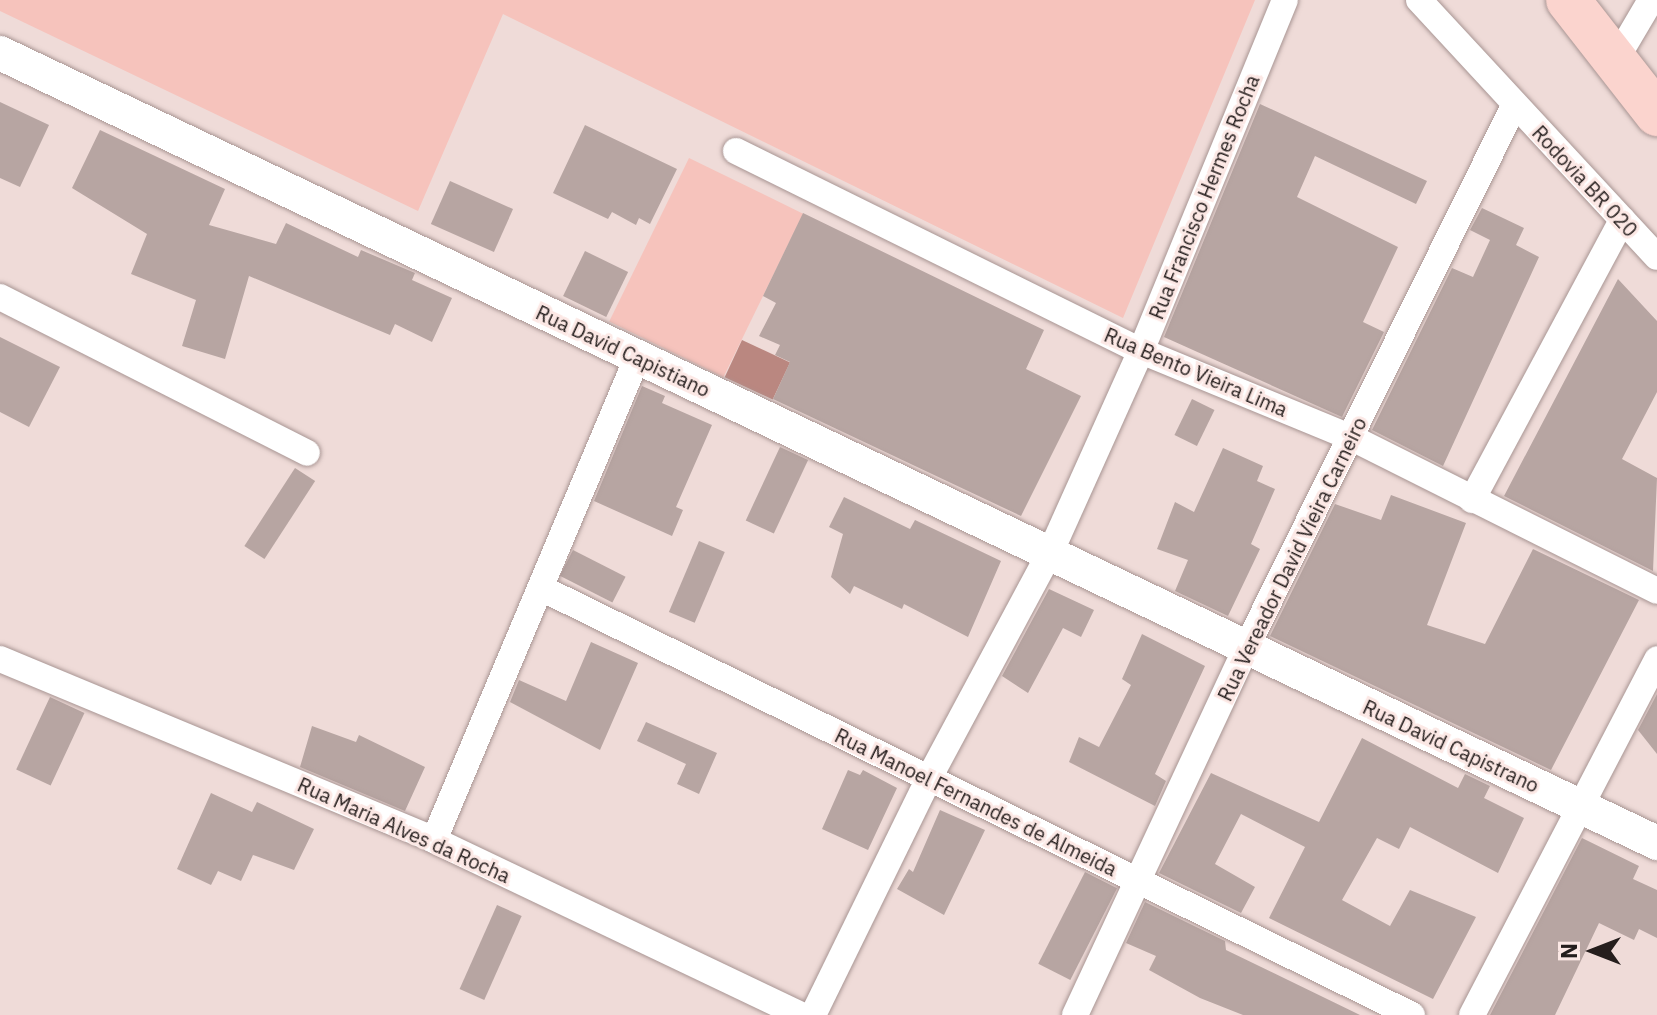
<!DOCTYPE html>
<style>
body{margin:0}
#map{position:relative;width:1657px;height:1015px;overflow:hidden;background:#efdbd8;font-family:"IBM Plex Sans",sans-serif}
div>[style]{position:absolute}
.green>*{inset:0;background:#f6c3bc;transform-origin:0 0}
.water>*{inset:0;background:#ba8780;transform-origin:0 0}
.building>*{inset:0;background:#b7a5a2;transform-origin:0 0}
.roads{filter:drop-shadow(0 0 2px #a89593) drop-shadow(0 0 2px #a89593)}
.minor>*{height:26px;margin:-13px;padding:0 13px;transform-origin:13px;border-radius:13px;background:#fff}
.tertiary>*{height:34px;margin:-17px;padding:0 17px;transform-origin:17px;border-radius:17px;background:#fff}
.trunk>*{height:44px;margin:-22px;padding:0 22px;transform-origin:22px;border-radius:22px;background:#fbd4ce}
span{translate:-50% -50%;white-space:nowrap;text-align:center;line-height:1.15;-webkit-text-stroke:6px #fce8e5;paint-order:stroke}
.street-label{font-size:20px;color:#251e1d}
.north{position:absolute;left:1553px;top:911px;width:80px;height:80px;-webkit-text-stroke:6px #fce8e5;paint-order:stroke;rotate:270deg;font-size:22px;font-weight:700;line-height:32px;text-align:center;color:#251e1d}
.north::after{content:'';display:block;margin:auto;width:28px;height:36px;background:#251e1d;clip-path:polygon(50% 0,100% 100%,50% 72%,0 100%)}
</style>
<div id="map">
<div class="green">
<i style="clip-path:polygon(0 0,1255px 0,1123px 318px,503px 14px,418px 211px,0 11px)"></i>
<i style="left:689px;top:158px;width:127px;height:182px;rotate:26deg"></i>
</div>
<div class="water">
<i style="left:742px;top:340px;width:53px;height:41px;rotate:25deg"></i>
</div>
<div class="building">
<i style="clip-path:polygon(0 102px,49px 125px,20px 187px,0 178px)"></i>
<i style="clip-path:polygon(1260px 104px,1427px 181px,1416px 204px,1315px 156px,1297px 197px,1398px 247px,1363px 322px,1384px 332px,1342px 417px,1164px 337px)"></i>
<i style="clip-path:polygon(585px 125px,677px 169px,650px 224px,639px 218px,636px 225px,612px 212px,608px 219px,553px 193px)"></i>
<i style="clip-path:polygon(100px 130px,225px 189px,209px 225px,276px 244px,286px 223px,358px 257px,361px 250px,415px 273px,412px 280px,452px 298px,432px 342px,395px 324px,390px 335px,249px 276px,225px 359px,182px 346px,196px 300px,131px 274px,147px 234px,72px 188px)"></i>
<i style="left:450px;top:181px;width:69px;height:47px;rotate:24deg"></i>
<i style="clip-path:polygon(1482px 208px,1524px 228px,1516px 245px,1539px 257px,1443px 466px,1372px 430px,1452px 268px,1473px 277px,1490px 240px,1470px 230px)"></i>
<i style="clip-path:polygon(803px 213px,1044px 330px,1026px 369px,1081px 396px,1021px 516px,773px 399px,790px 362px,775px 355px,780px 345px,759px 336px,776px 303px,763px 296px)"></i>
<i style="left:585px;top:251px;width:48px;height:50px;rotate:26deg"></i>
<i style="clip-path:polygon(1618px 279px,1657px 321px,1657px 392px,1622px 459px,1657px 478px,1653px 571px,1504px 496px)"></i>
<i style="clip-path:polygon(0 337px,60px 367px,29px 427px,0 412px)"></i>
<i style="clip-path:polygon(642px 386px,665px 396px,662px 403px,712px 425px,676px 507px,683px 510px,672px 536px,594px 501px)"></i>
<i style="left:1192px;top:399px;width:25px;height:40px;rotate:26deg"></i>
<i style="left:780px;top:447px;width:31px;height:81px;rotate:25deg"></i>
<i style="clip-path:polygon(1223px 448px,1263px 466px,1257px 481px,1275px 489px,1251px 544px,1260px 549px,1228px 616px,1175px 591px,1188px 560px,1157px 549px,1175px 502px,1194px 512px)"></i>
<i style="left:295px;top:468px;width:24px;height:93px;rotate:33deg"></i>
<i style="clip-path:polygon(1391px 495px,1466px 523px,1427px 625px,1485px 644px,1533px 549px,1639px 600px,1551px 770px,1270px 636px,1335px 504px,1381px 520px)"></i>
<i style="clip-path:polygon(844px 497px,910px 529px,915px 520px,1001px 561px,968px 637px,904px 604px,902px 609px,854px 586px,850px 594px,831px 577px,843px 534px,829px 527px)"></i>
<i style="left:699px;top:541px;width:28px;height:77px;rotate:23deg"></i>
<i style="left:573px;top:550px;width:59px;height:29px;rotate:27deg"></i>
<i style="clip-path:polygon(1049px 589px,1094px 610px,1081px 637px,1063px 628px,1028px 693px,1002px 676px)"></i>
<i style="clip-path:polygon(1142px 634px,1205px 666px,1155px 774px,1166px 781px,1155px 806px,1069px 762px,1079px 737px,1099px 747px,1131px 685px,1122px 679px)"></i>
<i style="clip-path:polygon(591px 642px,638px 663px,600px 750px,510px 702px,519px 680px,566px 701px)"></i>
<i style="clip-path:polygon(1657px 694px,1657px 754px,1638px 730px)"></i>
<i style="left:50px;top:697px;width:38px;height:80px;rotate:25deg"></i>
<i style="clip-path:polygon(646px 722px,717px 753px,699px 794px,677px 784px,686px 764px,637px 741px)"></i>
<i style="clip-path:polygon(312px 726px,356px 742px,359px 735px,425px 767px,405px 811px,300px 767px)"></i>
<i style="clip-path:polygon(1362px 738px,1458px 788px,1465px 774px,1490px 786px,1484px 798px,1524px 818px,1498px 873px,1410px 827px,1399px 849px,1377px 838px,1342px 900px,1390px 926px,1410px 890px,1476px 917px,1433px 999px,1269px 918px,1305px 847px,1241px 814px,1215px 864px,1255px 887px,1241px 913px,1159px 873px,1211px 773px,1319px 822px)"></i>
<i style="clip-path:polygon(848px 770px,860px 775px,863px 770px,897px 788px,868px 850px,822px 829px)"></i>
<i style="clip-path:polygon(211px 793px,252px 812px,257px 802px,314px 829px,294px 870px,253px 855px,241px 881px,218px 871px,211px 885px,177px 869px)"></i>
<i style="clip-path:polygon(940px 810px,985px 830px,944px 915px,897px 889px,909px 869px,913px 872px)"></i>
<i style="clip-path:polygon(1582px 838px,1639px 866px,1633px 879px,1657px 890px,1657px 938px,1639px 929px,1634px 940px,1599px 923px,1555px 1015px,1490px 1015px)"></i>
<i style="left:1085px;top:872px;width:36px;height:103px;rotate:27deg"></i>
<i style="clip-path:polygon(1145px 902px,1225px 941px,1226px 950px,1360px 1015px,1243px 1015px,1200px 998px,1149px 970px,1156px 956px,1126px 943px)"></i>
<i style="left:497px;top:905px;width:27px;height:92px;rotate:24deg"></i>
</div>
<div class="roads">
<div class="minor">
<i style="left:1419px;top:0;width:350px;rotate:47.2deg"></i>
<i style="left:1615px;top:61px;width:71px;rotate:-59.5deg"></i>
<i style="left:736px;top:151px;width:452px;rotate:26.3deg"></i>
<i style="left:1141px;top:351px;width:228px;rotate:22.4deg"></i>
<i style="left:1352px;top:438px;width:341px;rotate:26.6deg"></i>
<i style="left:0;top:297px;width:344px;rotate:26.9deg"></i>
<i style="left:1472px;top:500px;width:318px;rotate:-61.8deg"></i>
<i style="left:541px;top:588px;width:970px;rotate:26.12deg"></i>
<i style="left:0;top:659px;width:470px;rotate:22.6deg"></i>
<i style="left:434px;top:840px;width:407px;rotate:25.5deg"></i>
<i style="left:434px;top:840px;width:523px;rotate:-67.16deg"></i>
<i style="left:813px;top:1015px;width:262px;rotate:-63.9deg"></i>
<i style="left:928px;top:780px;width:260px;rotate:-61.8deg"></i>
<i style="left:1051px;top:551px;width:219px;rotate:-65.8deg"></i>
<i style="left:1141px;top:351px;width:379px;rotate:-67.7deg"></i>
<i style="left:1075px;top:1015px;width:403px;rotate:-65deg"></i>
<i style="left:1245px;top:650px;width:607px;rotate:-63.69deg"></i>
<i style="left:1472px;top:1015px;width:401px;rotate:-62.5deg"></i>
</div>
<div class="tertiary">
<i style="left:0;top:53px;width:1836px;rotate:25.49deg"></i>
</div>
<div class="trunk">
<i style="left:1568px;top:0;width:145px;rotate:52deg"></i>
</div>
</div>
<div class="street-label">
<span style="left:1585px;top:181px;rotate:47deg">Rodovia BR 020</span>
<span style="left:1204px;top:197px;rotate:-68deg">Rua Francisco Hermes Rocha</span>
<span style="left:623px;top:351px;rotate:25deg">Rua David Capistiano</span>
<span style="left:1196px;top:372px;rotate:23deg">Rua Bento Vieira Lima</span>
<span style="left:1292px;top:559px;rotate:-64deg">Rua Vereador David Vieira Carneiro</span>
<span style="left:1451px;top:746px;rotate:25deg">Rua David Capistrano</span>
<span style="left:976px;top:802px;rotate:26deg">Rua Manoel Fernandes de Almeida</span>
<span style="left:404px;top:830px;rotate:24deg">Rua Maria Alves da Rocha</span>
</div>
<div class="north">N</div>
</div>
